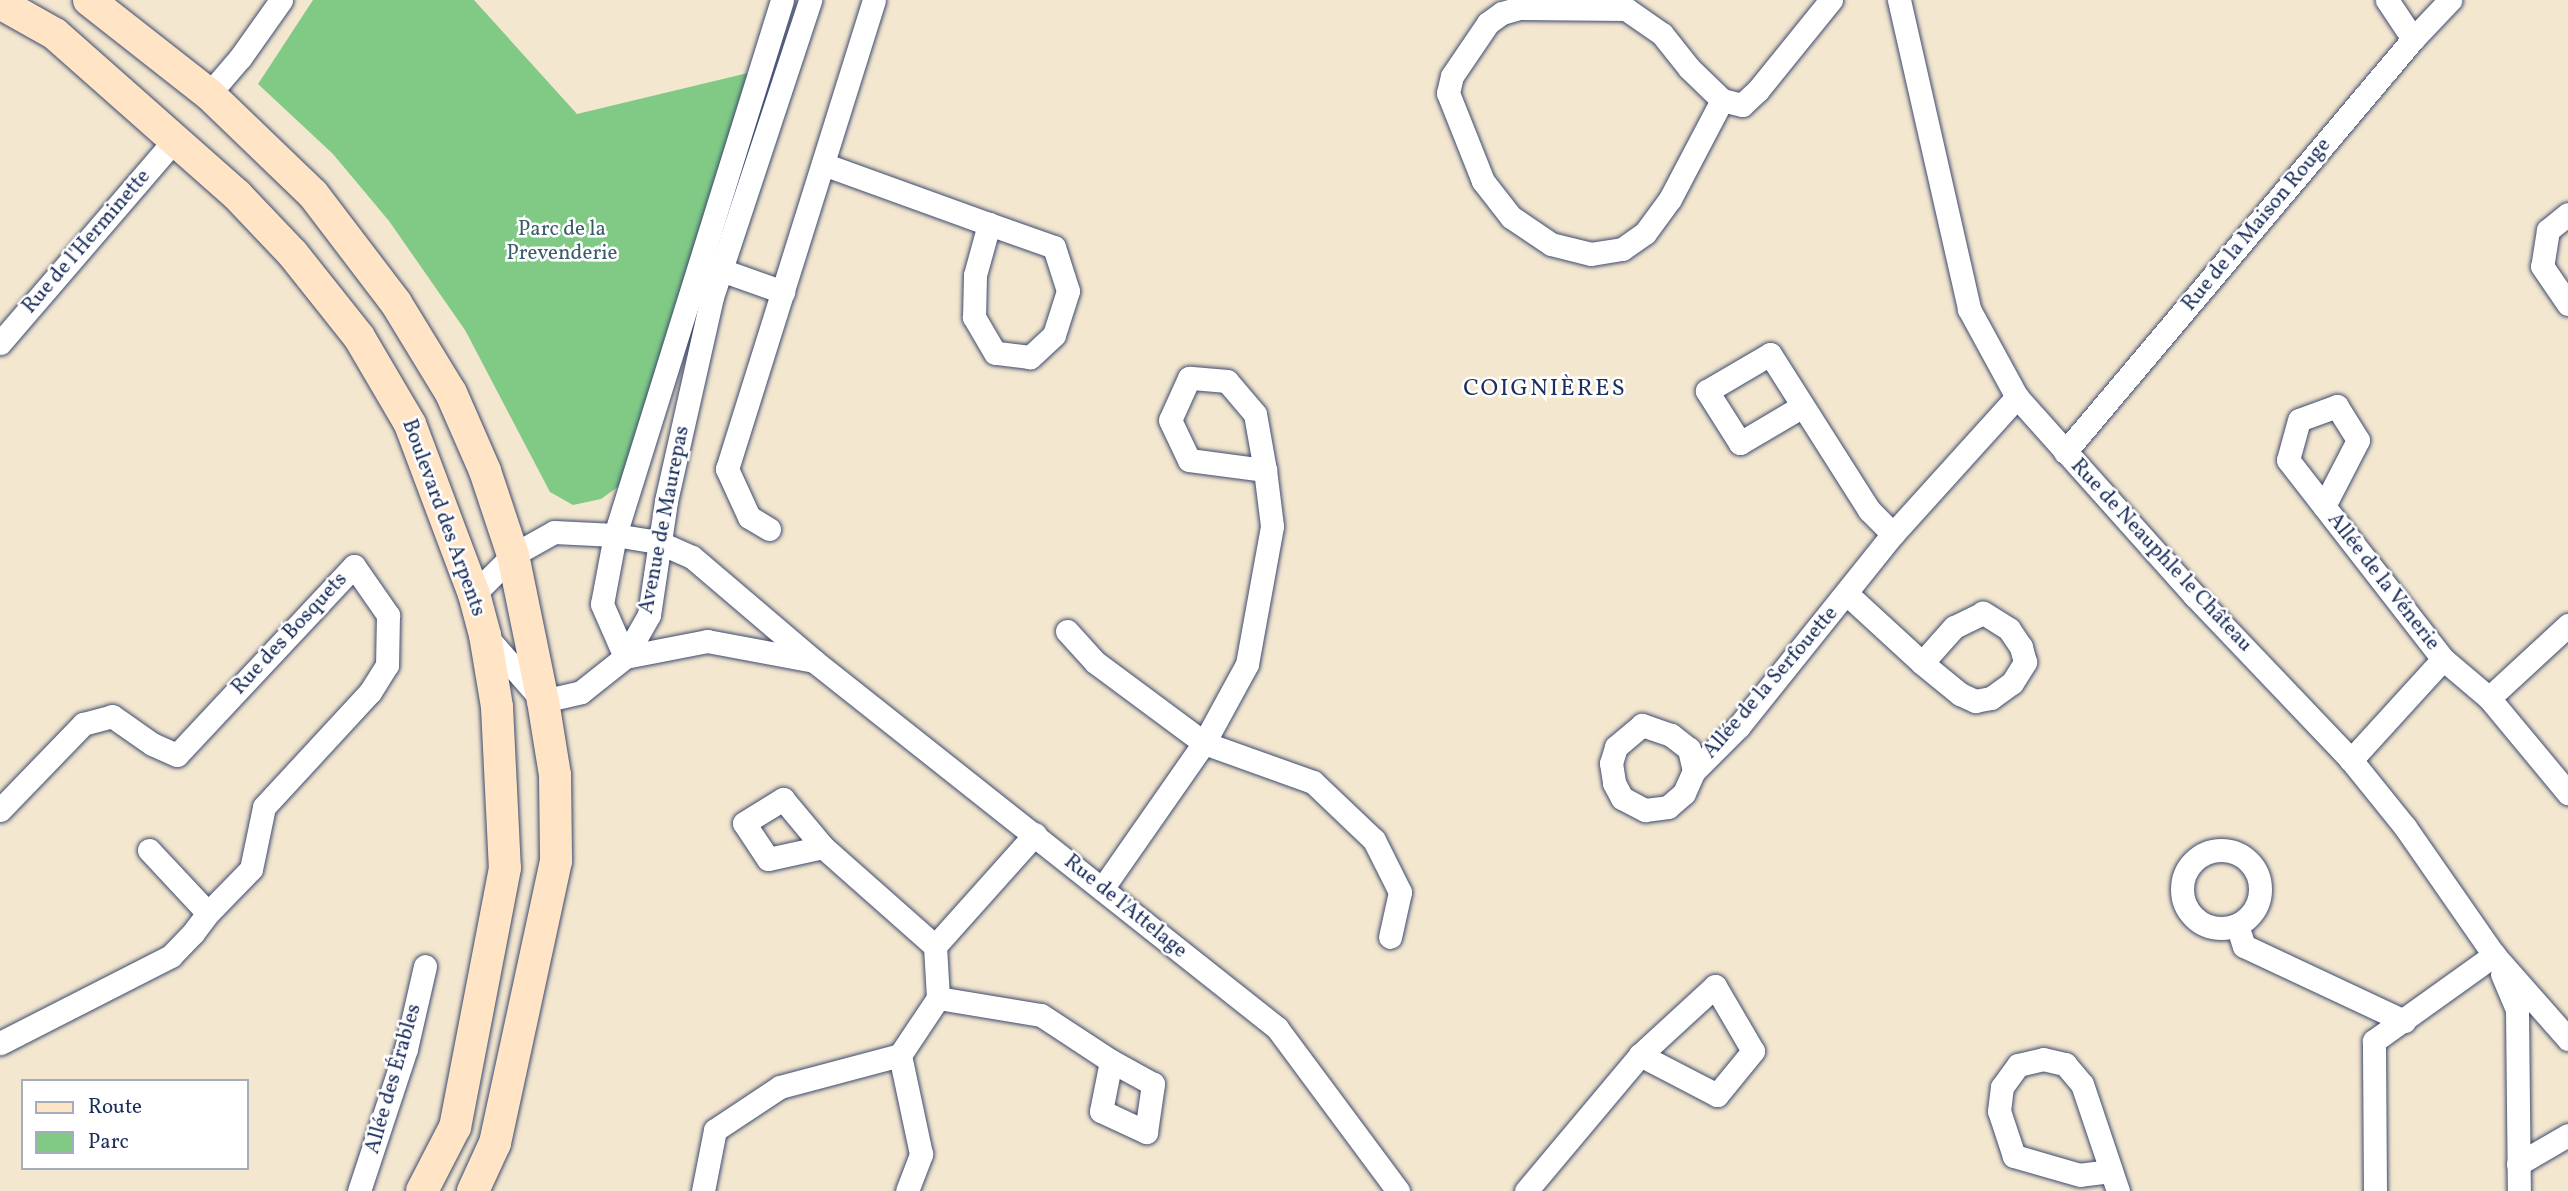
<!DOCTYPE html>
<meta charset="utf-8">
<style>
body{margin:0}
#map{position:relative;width:2568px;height:1191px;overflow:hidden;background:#f4e7d0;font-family:Vollkorn,serif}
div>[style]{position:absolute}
.green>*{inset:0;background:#80ca86}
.roads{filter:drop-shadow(0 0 2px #3c4b6f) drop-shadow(0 0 2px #3c4b6f)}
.street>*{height:23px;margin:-11.5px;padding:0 11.5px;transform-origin:11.5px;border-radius:11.5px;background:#fff}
.street>.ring{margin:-11.5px;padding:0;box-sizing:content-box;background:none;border:23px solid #fff;border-radius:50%}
.secondary>*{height:32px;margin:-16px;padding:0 16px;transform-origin:16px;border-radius:16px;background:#ffe4c6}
span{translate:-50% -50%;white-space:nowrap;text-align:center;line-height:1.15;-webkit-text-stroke:5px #fff;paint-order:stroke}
.street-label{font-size:21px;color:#1b2f5e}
.park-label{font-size:21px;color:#395e6a}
.quarter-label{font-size:24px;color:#1b2f5e;letter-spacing:2px}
.legend{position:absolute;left:21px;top:1079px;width:228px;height:91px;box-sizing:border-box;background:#fff;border:2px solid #a4acbf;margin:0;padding:9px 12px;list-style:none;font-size:21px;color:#1b2f5e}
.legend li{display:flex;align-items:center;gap:14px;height:35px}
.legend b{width:35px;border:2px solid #a4acbf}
</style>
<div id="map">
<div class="green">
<i style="clip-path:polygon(313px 0,474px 0,577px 114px,752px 72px,619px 486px,601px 499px,573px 505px,550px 492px,465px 330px,389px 221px,333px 154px,258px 84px)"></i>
</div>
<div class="roads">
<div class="street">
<i style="left:1899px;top:0;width:317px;rotate:77.2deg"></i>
<i style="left:1969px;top:309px;width:100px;rotate:61.4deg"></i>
<i style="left:2017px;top:397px;width:266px;rotate:48.2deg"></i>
<i style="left:2194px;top:595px;width:228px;rotate:46.4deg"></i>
<i style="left:2351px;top:760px;width:86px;rotate:51.1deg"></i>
<i style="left:2405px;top:827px;width:156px;rotate:55.2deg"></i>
<i style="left:2494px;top:955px;width:112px;rotate:48.6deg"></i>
<i style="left:2387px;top:0;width:47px;rotate:56.3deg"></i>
<i style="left:209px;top:94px;width:48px;rotate:-49.3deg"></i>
<i style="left:240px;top:58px;width:71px;rotate:-54.7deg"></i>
<i style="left:1722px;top:100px;width:112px;rotate:117.7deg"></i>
<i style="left:1670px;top:199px;width:42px;rotate:126.3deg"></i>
<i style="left:1645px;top:233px;width:28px;rotate:145deg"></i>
<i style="left:1622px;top:249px;width:31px;rotate:171deg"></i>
<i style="left:1591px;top:254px;width:41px;rotate:-166deg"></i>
<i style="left:1551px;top:244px;width:48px;rotate:-146deg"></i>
<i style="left:1511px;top:217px;width:46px;rotate:-127.9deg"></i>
<i style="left:1483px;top:181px;width:95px;rotate:-111.7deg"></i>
<i style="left:1448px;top:93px;width:17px;rotate:-77deg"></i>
<i style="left:1452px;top:76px;width:64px;rotate:-55.8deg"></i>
<i style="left:1488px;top:23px;width:17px;rotate:-36deg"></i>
<i style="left:1502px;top:13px;width:19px;rotate:-16deg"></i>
<i style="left:1520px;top:8px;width:106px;rotate:0.5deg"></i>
<i style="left:1626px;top:9px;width:44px;rotate:34.8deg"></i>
<i style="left:1662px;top:34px;width:43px;rotate:51.5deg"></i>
<i style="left:1689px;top:68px;width:46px;rotate:44.1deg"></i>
<i style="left:1722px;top:100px;width:21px;rotate:14deg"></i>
<i style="left:1742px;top:105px;width:22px;rotate:-43deg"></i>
<i style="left:1758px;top:90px;width:116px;rotate:-51deg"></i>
<i style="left:823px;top:164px;width:177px;rotate:19.9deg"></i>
<i style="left:989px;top:224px;width:69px;rotate:19.5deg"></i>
<i style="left:1054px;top:247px;width:46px;rotate:72.3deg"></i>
<i style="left:1068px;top:291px;width:46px;rotate:107.7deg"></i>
<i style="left:1054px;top:335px;width:33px;rotate:137deg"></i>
<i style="left:1030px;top:357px;width:35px;rotate:-173deg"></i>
<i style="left:995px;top:353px;width:42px;rotate:-120.3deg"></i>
<i style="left:974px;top:317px;width:42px;rotate:-88.6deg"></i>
<i style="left:975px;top:275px;width:53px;rotate:-74.6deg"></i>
<i style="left:2568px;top:214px;width:26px;rotate:141deg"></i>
<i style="left:2548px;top:230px;width:36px;rotate:99deg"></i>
<i style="left:2542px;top:266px;width:46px;rotate:55.6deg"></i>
<i style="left:721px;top:270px;width:66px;rotate:19.5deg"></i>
<i style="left:0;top:343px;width:267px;rotate:-49.3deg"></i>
<i style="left:1801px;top:407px;width:71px;rotate:149.5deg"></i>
<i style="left:1740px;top:443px;width:62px;rotate:-122.4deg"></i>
<i style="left:1707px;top:391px;width:73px;rotate:-30.4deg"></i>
<i style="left:1770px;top:354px;width:185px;rotate:57.6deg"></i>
<i style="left:1869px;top:510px;width:34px;rotate:45deg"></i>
<i style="left:2065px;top:452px;width:540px;rotate:-49.88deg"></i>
<i style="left:2413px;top:39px;width:54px;rotate:-46.5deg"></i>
<i style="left:2324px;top:506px;width:74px;rotate:-62.7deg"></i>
<i style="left:2358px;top:440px;width:40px;rotate:-122deg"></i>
<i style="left:2337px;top:406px;width:40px;rotate:159.8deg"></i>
<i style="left:2299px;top:420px;width:41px;rotate:105.4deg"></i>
<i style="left:2288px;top:460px;width:252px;rotate:52.1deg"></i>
<i style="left:2443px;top:659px;width:137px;rotate:132.3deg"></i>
<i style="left:769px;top:529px;width:23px;rotate:-149deg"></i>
<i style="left:749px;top:517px;width:53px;rotate:-114.6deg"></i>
<i style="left:727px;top:469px;width:491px;rotate:-72.6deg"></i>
<i style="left:474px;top:594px;width:55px;rotate:-45deg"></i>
<i style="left:513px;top:555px;width:47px;rotate:-29.3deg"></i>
<i style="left:554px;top:532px;width:61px;rotate:2.8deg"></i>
<i style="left:615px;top:535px;width:44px;rotate:9.2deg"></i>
<i style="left:658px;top:542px;width:37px;rotate:24deg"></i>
<i style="left:692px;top:557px;width:160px;rotate:40.4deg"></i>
<i style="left:1847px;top:594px;width:102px;rotate:42.6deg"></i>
<i style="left:1922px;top:663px;width:49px;rotate:39.2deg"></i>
<i style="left:1960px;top:694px;width:17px;rotate:25deg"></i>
<i style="left:1975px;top:701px;width:16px;rotate:-11deg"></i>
<i style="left:1991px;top:698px;width:26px;rotate:-36deg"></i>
<i style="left:2012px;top:683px;width:25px;rotate:-58deg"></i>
<i style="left:2025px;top:662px;width:16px;rotate:-105deg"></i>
<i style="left:2021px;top:647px;width:22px;rotate:-124deg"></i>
<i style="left:2009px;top:629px;width:31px;rotate:-148deg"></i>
<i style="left:1983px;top:613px;width:32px;rotate:154deg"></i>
<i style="left:1954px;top:627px;width:48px;rotate:131.6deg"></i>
<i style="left:1067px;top:631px;width:42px;rotate:47.9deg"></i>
<i style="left:1095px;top:662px;width:136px;rotate:36.6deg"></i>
<i style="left:1204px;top:743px;width:116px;rotate:19.7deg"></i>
<i style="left:1313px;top:782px;width:84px;rotate:43.6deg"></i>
<i style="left:1374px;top:840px;width:58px;rotate:63.4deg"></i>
<i style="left:1400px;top:892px;width:46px;rotate:102.5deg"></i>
<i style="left:485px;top:635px;width:88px;rotate:48.7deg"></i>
<i style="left:543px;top:701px;width:39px;rotate:-13deg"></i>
<i style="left:581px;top:692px;width:56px;rotate:-38.5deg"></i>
<i style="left:625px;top:657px;width:84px;rotate:-11deg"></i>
<i style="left:707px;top:641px;width:109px;rotate:10.6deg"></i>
<i style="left:814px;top:661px;width:591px;rotate:38.4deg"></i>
<i style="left:1277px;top:1028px;width:203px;rotate:53.4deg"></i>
<i style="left:625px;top:657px;width:58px;rotate:-113.5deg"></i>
<i style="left:602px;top:604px;width:70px;rotate:-79.3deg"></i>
<i style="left:615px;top:535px;width:560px;rotate:-72.66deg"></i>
<i style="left:625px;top:657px;width:48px;rotate:-60.3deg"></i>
<i style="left:649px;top:615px;width:115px;rotate:-81.5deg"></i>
<i style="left:666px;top:501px;width:209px;rotate:-77.3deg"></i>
<i style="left:712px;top:297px;width:313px;rotate:-71.7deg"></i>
<i style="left:2443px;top:659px;width:60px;rotate:40.3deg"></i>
<i style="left:2489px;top:698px;width:124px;rotate:50.3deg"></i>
<i style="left:2489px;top:698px;width:108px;rotate:-42.7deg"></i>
<i style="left:1694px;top:771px;width:23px;rotate:-103deg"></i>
<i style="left:1689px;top:749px;width:23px;rotate:-142deg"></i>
<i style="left:1671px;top:735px;width:31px;rotate:-161deg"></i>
<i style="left:1642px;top:725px;width:34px;rotate:140deg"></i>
<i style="left:1616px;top:747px;width:17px;rotate:107deg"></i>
<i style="left:1611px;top:763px;width:20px;rotate:81deg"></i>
<i style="left:1614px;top:783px;width:17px;rotate:62deg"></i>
<i style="left:1622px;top:798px;width:26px;rotate:28deg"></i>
<i style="left:1645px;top:810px;width:23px;rotate:-7deg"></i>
<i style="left:1668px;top:807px;width:21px;rotate:-41deg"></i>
<i style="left:1684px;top:793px;width:24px;rotate:-66deg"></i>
<i style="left:1694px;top:771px;width:64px;rotate:-45deg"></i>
<i style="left:1739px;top:726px;width:246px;rotate:-51.3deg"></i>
<i style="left:1893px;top:534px;width:185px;rotate:-47.9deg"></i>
<i style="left:0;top:810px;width:120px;rotate:-46deg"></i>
<i style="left:83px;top:724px;width:30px;rotate:-15deg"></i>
<i style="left:112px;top:716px;width:49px;rotate:35deg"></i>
<i style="left:152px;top:744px;width:27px;rotate:24deg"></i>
<i style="left:177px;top:755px;width:259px;rotate:-46.9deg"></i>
<i style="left:354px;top:566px;width:60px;rotate:55.2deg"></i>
<i style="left:388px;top:615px;width:50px;rotate:91.1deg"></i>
<i style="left:387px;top:665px;width:32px;rotate:122deg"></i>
<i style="left:370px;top:692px;width:156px;rotate:132.7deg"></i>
<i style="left:264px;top:807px;width:63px;rotate:101.8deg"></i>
<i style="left:251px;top:869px;width:62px;rotate:134.3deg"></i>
<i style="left:208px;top:913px;width:25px;rotate:127deg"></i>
<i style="left:193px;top:933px;width:32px;rotate:134deg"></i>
<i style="left:171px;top:956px;width:192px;rotate:153deg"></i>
<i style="left:823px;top:847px;width:56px;rotate:167.7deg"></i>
<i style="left:768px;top:859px;width:43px;rotate:-123.7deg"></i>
<i style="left:744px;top:823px;width:46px;rotate:-31.6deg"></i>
<i style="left:783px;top:799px;width:62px;rotate:50.2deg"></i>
<i style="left:823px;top:847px;width:149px;rotate:41.5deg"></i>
<i style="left:149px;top:850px;width:86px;rotate:46.9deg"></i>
<i class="ring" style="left:2182px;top:850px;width:55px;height:55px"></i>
<i style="left:1102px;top:889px;width:178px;rotate:-55.1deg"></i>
<i style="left:1204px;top:743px;width:90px;rotate:-61.4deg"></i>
<i style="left:1247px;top:664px;width:140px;rotate:-79.7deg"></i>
<i style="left:1272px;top:526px;width:56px;rotate:-97.1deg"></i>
<i style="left:1265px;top:470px;width:57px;rotate:-100.1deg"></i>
<i style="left:1255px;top:414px;width:43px;rotate:-130.3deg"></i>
<i style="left:1227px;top:381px;width:38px;rotate:-175deg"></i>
<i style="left:1189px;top:378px;width:46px;rotate:114.3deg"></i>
<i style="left:1170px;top:420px;width:44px;rotate:64.6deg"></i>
<i style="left:1189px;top:460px;width:77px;rotate:7.5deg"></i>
<i style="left:2237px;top:925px;width:22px;rotate:72deg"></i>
<i style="left:2244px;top:946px;width:177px;rotate:25.1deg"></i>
<i style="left:2502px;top:974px;width:39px;rotate:67deg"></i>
<i style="left:2517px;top:1010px;width:181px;rotate:89.4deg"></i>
<i style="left:938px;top:998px;width:104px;rotate:9.4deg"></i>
<i style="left:1041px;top:1015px;width:84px;rotate:33.3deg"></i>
<i style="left:1111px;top:1061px;width:51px;rotate:101.3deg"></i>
<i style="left:1101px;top:1111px;width:50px;rotate:25deg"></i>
<i style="left:1146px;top:1132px;width:49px;rotate:-81.7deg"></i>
<i style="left:1153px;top:1084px;width:48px;rotate:-151.3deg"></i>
<i style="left:2518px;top:1164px;width:58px;rotate:-30.1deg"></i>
<i style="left:2111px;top:1171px;width:31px;rotate:173deg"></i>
<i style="left:2080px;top:1175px;width:69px;rotate:-163.9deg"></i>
<i style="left:2014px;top:1156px;width:47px;rotate:-108.4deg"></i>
<i style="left:1999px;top:1111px;width:24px;rotate:-83deg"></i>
<i style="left:2002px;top:1087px;width:27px;rotate:-54deg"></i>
<i style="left:2018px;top:1065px;width:26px;rotate:-13deg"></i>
<i style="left:2043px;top:1059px;width:23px;rotate:13deg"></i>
<i style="left:2065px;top:1064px;width:26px;rotate:50deg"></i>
<i style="left:2082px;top:1084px;width:113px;rotate:71.4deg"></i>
<i style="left:359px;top:1191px;width:150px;rotate:-71.7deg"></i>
<i style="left:406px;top:1049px;width:85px;rotate:-77.1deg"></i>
<i style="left:703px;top:1191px;width:62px;rotate:-78.9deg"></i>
<i style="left:715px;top:1130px;width:78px;rotate:-33.5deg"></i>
<i style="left:780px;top:1087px;width:124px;rotate:-14.9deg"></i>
<i style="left:907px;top:1191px;width:40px;rotate:-69deg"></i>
<i style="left:921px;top:1154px;width:101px;rotate:-102deg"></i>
<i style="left:900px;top:1055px;width:69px;rotate:-56.3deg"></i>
<i style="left:938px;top:998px;width:52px;rotate:-93.3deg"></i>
<i style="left:935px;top:946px;width:150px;rotate:-48.2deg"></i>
<i style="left:1526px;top:1191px;width:177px;rotate:-50deg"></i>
<i style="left:1640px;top:1055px;width:102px;rotate:-42.6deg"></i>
<i style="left:1715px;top:986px;width:75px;rotate:59.7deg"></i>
<i style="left:1753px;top:1051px;width:57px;rotate:129.3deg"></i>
<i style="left:1717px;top:1095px;width:87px;rotate:-152.5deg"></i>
<i style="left:2375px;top:1191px;width:150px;rotate:-90.4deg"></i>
<i style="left:2374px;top:1041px;width:148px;rotate:-35.6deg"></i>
</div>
<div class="secondary">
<i style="left:89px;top:0;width:152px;rotate:38.1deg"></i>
<i style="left:209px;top:94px;width:144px;rotate:43.9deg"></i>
<i style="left:313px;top:194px;width:137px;rotate:52.7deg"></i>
<i style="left:396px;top:303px;width:105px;rotate:58.6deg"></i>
<i style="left:451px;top:393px;width:85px;rotate:66.4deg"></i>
<i style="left:485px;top:471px;width:89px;rotate:71.6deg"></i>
<i style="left:513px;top:555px;width:149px;rotate:78.4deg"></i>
<i style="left:543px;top:701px;width:75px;rotate:80.8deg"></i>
<i style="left:555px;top:775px;width:86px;rotate:89.3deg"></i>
<i style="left:556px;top:861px;width:289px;rotate:102.2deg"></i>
<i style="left:495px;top:1143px;width:53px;rotate:114.6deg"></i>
<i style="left:0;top:3px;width:63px;rotate:29.4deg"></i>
<i style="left:55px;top:34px;width:243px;rotate:41.5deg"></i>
<i style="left:237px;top:195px;width:81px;rotate:46.5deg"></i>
<i style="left:293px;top:254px;width:106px;rotate:51.5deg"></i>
<i style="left:359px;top:337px;width:101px;rotate:59.6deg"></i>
<i style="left:410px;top:424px;width:182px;rotate:69.4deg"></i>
<i style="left:474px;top:594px;width:42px;rotate:75deg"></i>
<i style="left:485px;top:635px;width:73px;rotate:80.5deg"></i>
<i style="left:497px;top:707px;width:161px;rotate:87.2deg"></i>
<i style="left:505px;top:868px;width:264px;rotate:100.9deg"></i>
<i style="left:455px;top:1127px;width:72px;rotate:117.3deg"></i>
</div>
</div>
<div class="street-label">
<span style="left:2257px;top:225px;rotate:-50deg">Rue de la Maison Rouge</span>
<span style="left:87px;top:242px;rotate:-49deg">Rue de l'Herminette</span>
<span style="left:443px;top:518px;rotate:70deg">Boulevard des Arpents</span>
<span style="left:665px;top:520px;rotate:-79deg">Avenue de Maurepas</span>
<span style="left:2161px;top:556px;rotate:47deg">Rue de Neauphle le Château</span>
<span style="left:2383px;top:582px;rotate:52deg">Allée de la Vénerie</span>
<span style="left:290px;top:634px;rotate:-47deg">Rue des Bosquets</span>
<span style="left:1771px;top:683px;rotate:-49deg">Allée de la Serfouette</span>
<span style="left:1125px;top:907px;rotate:39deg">Rue de l'Attelage</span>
<span style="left:394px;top:1079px;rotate:-74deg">Allée des Érables</span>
</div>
<div class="park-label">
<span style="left:562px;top:242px">Parc de la<br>Prevenderie</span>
</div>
<div class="quarter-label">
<span style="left:1545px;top:390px">COIGNIÈRES</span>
</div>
<ul class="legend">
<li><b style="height:9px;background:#ffe4c6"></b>Route</li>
<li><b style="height:19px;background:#80ca86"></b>Parc</li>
</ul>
</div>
